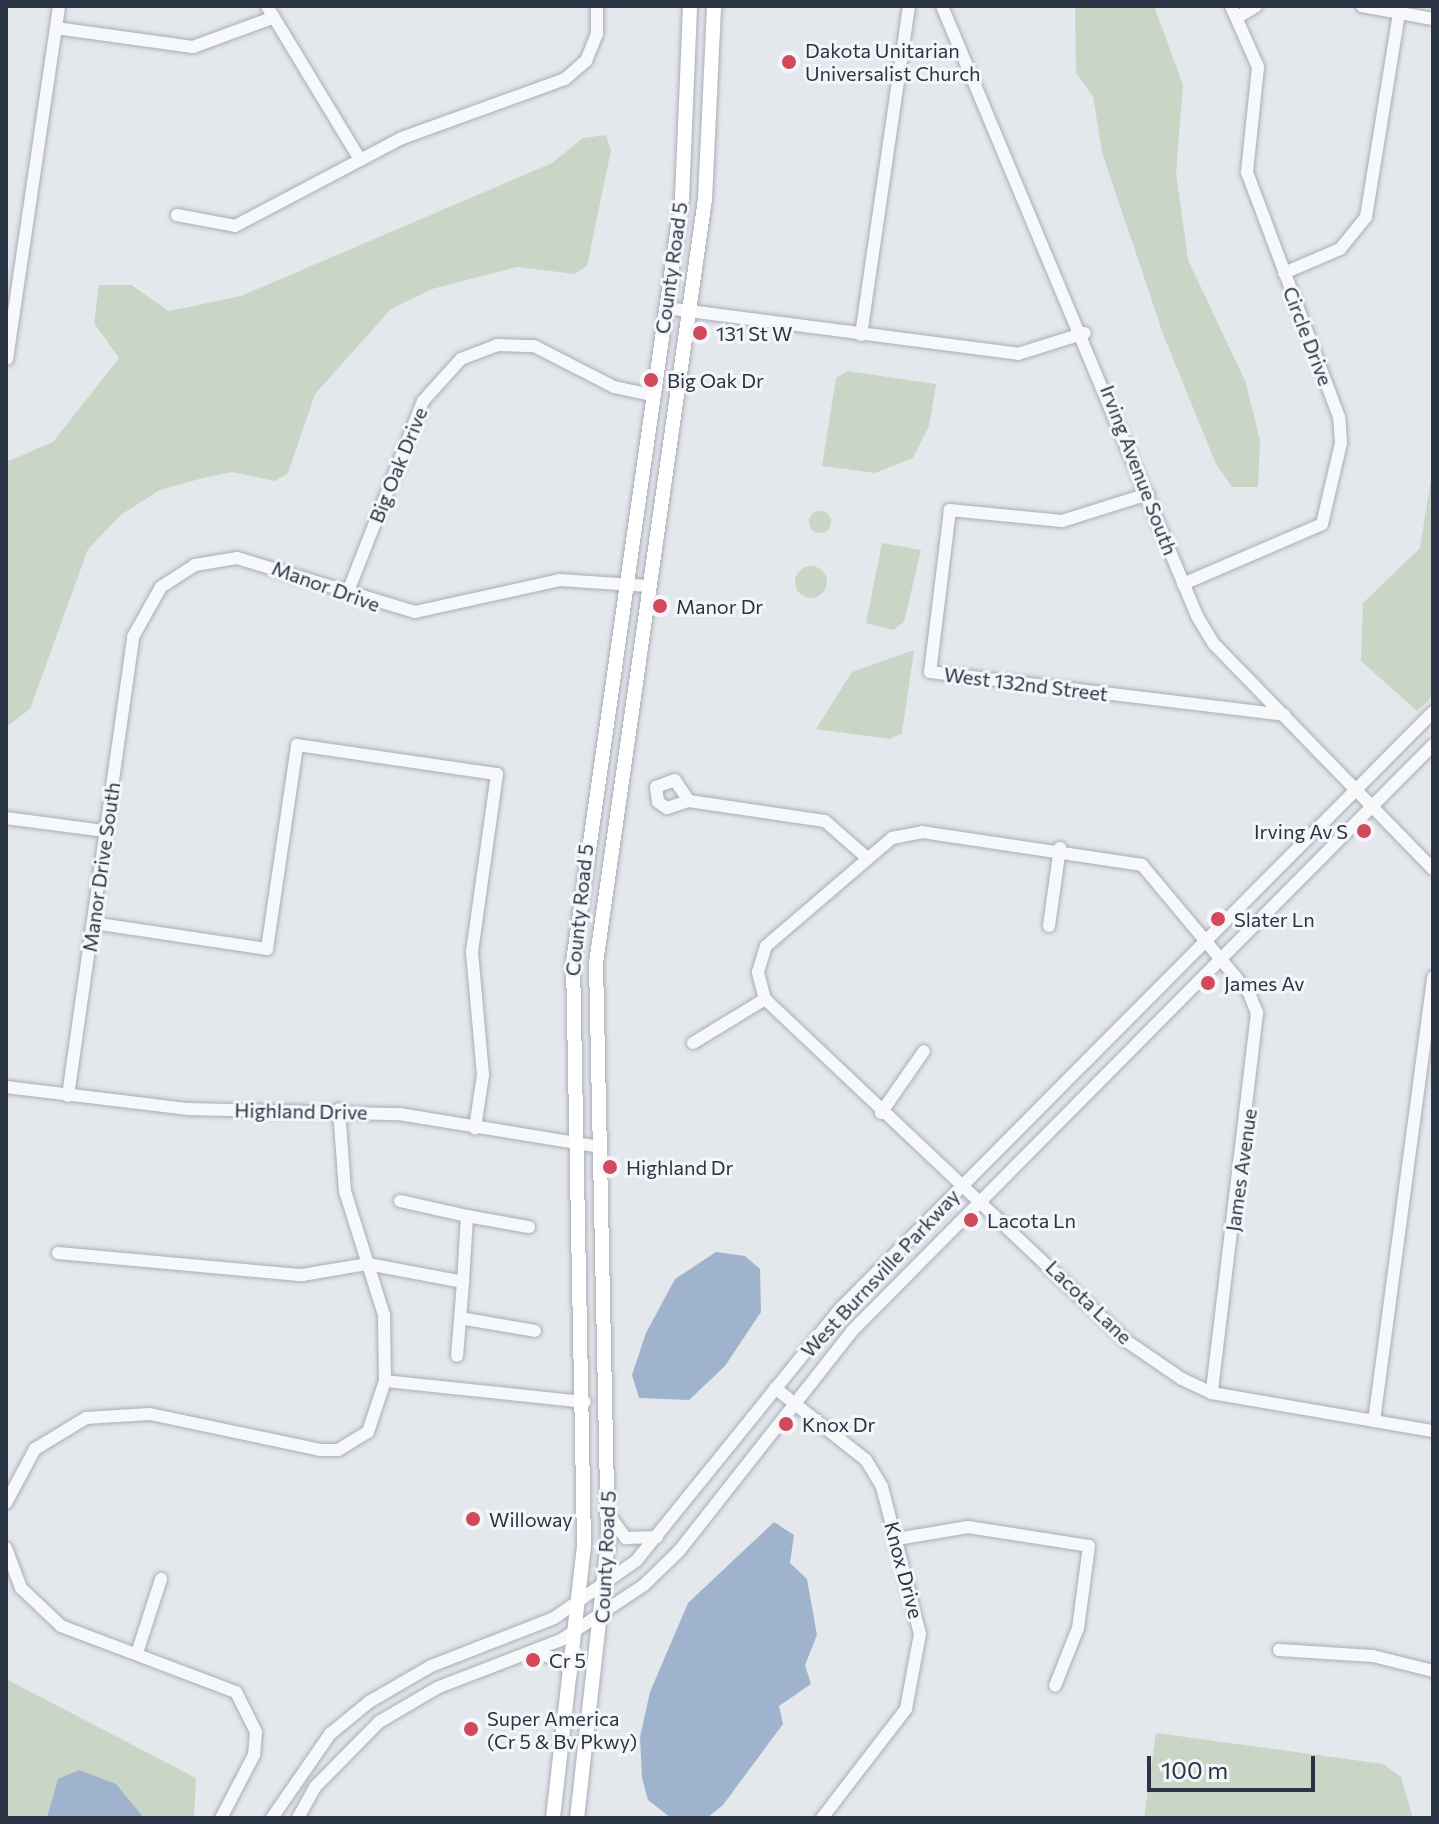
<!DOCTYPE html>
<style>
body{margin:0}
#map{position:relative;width:1439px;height:1824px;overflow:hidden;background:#e4e7ec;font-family:Commissioner,sans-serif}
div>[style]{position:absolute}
.green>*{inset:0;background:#c9d6c5}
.round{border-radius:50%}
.water>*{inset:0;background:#9fb4cc}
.roads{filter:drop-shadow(0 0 2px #a9aeb7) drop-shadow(0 0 2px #a9aeb7)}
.minor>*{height:12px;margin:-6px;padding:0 6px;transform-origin:6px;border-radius:6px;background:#f7f8fa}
.major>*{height:14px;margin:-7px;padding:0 7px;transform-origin:7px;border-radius:7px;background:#fff}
.dots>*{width:22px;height:22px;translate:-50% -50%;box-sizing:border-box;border:4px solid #f4f6f9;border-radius:50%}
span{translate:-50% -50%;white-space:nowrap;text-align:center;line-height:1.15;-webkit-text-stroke:6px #f4f6f9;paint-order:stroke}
.poi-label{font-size:20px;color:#2b3445}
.left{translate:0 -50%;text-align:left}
.right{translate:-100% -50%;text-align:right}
.street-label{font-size:20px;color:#2b3445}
.frame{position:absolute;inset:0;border:8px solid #2b3445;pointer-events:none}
.scale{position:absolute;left:1147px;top:1756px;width:168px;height:36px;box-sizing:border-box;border:4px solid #2b3445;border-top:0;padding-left:10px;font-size:24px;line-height:28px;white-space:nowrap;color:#2b3445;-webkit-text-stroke:6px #f4f6f9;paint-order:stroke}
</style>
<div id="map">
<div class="green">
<i style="clip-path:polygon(1075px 6px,1154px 6px,1183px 85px,1176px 172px,1188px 260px,1246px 383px,1260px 441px,1258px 487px,1232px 487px,1216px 464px,1163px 334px,1102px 152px,1093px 96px,1076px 73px)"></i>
<i style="clip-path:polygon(606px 135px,611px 150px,587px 266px,575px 274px,517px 267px,432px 289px,391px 309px,315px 394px,288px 473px,275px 481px,232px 472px,203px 478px,160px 490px,122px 514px,88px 549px,30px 709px,6px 727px,6px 462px,53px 442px,119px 358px,94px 323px,99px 285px,131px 285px,169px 311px,241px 296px,552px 163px,583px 138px)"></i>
<i style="clip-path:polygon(847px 371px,936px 384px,929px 426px,913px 458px,875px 473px,822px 466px,836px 378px)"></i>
<i style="clip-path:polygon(1433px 466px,1433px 696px,1417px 711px,1361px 661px,1363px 603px,1420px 548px)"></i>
<i class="round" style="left:809px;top:511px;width:22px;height:22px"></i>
<i style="clip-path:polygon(882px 543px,921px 550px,904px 622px,893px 630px,866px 623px)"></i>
<i class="round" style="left:795px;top:566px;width:32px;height:32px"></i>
<i style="clip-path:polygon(914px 650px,902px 733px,890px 739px,816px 729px,852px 672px)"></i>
<i style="clip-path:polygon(6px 1679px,196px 1778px,194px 1818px,6px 1818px)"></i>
<i style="clip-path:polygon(1156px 1733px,1383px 1764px,1401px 1777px,1413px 1818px,1144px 1818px)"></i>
</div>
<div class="water">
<i style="clip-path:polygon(716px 1252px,745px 1256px,760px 1269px,761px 1312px,725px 1366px,689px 1400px,639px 1398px,632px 1375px,646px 1333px,675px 1279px)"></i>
<i style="clip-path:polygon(774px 1522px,794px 1535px,790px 1563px,807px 1579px,817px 1635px,805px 1665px,811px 1684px,779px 1706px,783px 1724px,723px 1805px,707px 1818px,671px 1818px,648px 1800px,642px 1778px,640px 1737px,650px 1692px,688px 1603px)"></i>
<i style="clip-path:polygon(79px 1770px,116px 1784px,144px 1818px,47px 1818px,58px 1779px)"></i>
</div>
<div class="roads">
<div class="minor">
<i style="left:267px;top:6px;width:178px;rotate:58.8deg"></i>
<i style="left:942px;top:6px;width:661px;rotate:67.31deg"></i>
<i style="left:1197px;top:616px;width:33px;rotate:59deg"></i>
<i style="left:1214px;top:644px;width:314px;rotate:45.8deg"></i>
<i style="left:1362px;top:6px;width:72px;rotate:10.4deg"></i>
<i style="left:1238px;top:17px;width:21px;rotate:-31deg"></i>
<i style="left:56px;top:28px;width:138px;rotate:7.9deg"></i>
<i style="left:193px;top:47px;width:84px;rotate:-20.2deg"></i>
<i style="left:177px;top:215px;width:59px;rotate:10.7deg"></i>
<i style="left:235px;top:226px;width:189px;rotate:-27.8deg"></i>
<i style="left:402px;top:138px;width:173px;rotate:-19.9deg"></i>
<i style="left:565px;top:79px;width:28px;rotate:-41deg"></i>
<i style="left:586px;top:61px;width:29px;rotate:-68deg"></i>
<i style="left:597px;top:34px;width:28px;rotate:-90deg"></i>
<i style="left:1284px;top:273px;width:61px;rotate:-23.2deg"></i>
<i style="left:1340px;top:249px;width:41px;rotate:-50.9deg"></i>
<i style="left:1366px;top:217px;width:214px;rotate:-80.8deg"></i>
<i style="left:666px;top:308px;width:355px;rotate:7.4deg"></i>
<i style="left:1018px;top:354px;width:70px;rotate:-17.4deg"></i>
<i style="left:861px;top:335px;width:332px;rotate:-81.7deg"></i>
<i style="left:7px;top:359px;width:357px;rotate:-81.6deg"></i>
<i style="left:1148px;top:494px;width:90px;rotate:162.6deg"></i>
<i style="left:1062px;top:521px;width:113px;rotate:-174.4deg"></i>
<i style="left:950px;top:510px;width:163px;rotate:97deg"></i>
<i style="left:930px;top:672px;width:357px;rotate:6.9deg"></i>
<i style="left:1183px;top:584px;width:151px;rotate:-23.3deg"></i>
<i style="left:1322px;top:524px;width:83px;rotate:-76.8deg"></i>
<i style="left:1341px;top:443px;width:26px;rotate:-94deg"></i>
<i style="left:1339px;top:417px;width:262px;rotate:-110.6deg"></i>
<i style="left:1247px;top:172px;width:106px;rotate:-84deg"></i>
<i style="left:1258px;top:67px;width:67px;rotate:-113.9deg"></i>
<i style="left:347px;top:594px;width:207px;rotate:-68.5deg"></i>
<i style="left:423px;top:401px;width:57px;rotate:-47.9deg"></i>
<i style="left:461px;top:359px;width:39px;rotate:-21deg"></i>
<i style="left:497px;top:345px;width:37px;rotate:2deg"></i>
<i style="left:534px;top:346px;width:90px;rotate:27.1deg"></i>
<i style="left:614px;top:387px;width:40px;rotate:12deg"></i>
<i style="left:689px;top:801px;width:25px;rotate:-124deg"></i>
<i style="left:675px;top:780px;width:20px;rotate:160deg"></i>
<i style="left:656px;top:787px;width:15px;rotate:82deg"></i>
<i style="left:658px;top:802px;width:11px;rotate:34deg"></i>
<i style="left:667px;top:808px;width:23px;rotate:-18deg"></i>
<i style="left:689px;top:801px;width:137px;rotate:8.4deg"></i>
<i style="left:825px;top:821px;width:53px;rotate:41.2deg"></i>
<i style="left:6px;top:818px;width:100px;rotate:7.5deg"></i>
<i style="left:93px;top:923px;width:176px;rotate:8.5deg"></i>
<i style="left:267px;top:949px;width:206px;rotate:-81.6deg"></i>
<i style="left:297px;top:745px;width:202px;rotate:8.3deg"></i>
<i style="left:497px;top:774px;width:180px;rotate:98deg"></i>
<i style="left:472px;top:952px;width:123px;rotate:84.9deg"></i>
<i style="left:483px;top:1075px;width:54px;rotate:98.6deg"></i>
<i style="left:1049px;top:926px;width:79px;rotate:-82deg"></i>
<i style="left:765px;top:999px;width:28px;rotate:-105deg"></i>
<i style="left:758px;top:972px;width:27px;rotate:-73deg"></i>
<i style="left:766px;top:946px;width:166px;rotate:-40.6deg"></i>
<i style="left:892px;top:838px;width:31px;rotate:-11deg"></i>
<i style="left:922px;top:832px;width:222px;rotate:8.5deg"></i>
<i style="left:1142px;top:865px;width:167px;rotate:50.1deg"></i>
<i style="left:1249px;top:993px;width:22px;rotate:68deg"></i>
<i style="left:1257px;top:1013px;width:383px;rotate:96.8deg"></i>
<i style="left:765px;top:999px;width:496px;rotate:43.4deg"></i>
<i style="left:1125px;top:1340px;width:69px;rotate:34.4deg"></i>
<i style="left:1182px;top:1379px;width:33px;rotate:25deg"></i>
<i style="left:1212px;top:1393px;width:224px;rotate:9.8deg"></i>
<i style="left:693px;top:1043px;width:84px;rotate:-31.4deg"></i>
<i style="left:6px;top:1087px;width:184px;rotate:6.9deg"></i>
<i style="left:189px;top:1109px;width:210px;rotate:1.4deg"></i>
<i style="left:399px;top:1114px;width:199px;rotate:9.3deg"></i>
<i style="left:68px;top:1096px;width:464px;rotate:-81.9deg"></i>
<i style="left:133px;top:637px;width:57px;rotate:-60.8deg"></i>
<i style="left:161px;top:587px;width:40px;rotate:-32.9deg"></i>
<i style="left:195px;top:565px;width:43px;rotate:-9.5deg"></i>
<i style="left:237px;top:558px;width:186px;rotate:16.9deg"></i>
<i style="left:415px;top:612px;width:148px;rotate:-12.4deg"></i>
<i style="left:560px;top:580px;width:89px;rotate:3.9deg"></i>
<i style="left:881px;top:1113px;width:75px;rotate:-55.3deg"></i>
<i style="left:400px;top:1201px;width:69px;rotate:12.6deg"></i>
<i style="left:58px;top:1253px;width:245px;rotate:5.2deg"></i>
<i style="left:302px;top:1275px;width:67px;rotate:-9.5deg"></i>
<i style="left:368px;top:1264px;width:97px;rotate:10.7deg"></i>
<i style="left:463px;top:1282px;width:74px;rotate:94.6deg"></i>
<i style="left:463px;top:1282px;width:66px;rotate:-86.5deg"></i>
<i style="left:467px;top:1216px;width:63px;rotate:10.1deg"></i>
<i style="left:460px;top:1318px;width:76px;rotate:9.8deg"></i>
<i style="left:385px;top:1381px;width:201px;rotate:6deg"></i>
<i style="left:775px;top:1388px;width:116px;rotate:38.4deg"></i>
<i style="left:866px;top:1460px;width:31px;rotate:59deg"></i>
<i style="left:882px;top:1487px;width:152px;rotate:75.5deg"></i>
<i style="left:920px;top:1634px;width:76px;rotate:100.6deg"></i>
<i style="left:906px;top:1709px;width:138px;rotate:127.6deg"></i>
<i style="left:1374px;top:1421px;width:448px;rotate:-82.4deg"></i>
<i style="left:6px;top:1503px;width:61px;rotate:-61.8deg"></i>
<i style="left:35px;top:1449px;width:60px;rotate:-31.3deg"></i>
<i style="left:86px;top:1418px;width:64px;rotate:-3.6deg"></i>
<i style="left:150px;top:1414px;width:175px;rotate:11.9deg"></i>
<i style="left:321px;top:1450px;width:17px"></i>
<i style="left:338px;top:1450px;width:35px;rotate:-31deg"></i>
<i style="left:368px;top:1432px;width:54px;rotate:-71.6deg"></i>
<i style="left:385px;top:1381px;width:66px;rotate:-90.9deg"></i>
<i style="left:384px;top:1315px;width:130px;rotate:-107.5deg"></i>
<i style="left:345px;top:1191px;width:82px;rotate:-94.2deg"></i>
<i style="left:609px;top:1515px;width:29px;rotate:54deg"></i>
<i style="left:626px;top:1538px;width:31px;rotate:-2deg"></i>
<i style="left:897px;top:1539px;width:72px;rotate:-9.6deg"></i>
<i style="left:968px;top:1527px;width:122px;rotate:8.9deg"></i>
<i style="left:1089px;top:1546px;width:83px;rotate:97.6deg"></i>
<i style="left:1078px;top:1628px;width:62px;rotate:111.6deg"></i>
<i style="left:6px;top:1548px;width:43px;rotate:69.4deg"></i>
<i style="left:21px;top:1588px;width:55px;rotate:43.5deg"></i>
<i style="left:61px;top:1626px;width:187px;rotate:20.7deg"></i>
<i style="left:236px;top:1692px;width:45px;rotate:63.4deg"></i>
<i style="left:256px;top:1732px;width:23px;rotate:95deg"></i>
<i style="left:254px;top:1755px;width:71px;rotate:117.6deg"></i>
<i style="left:1279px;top:1650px;width:94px;rotate:3.7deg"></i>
<i style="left:1373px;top:1656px;width:62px;rotate:14deg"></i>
<i style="left:534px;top:1652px;width:27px;rotate:17deg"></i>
<i style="left:560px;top:1660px;width:17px;rotate:50deg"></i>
<i style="left:137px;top:1653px;width:78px;rotate:-72deg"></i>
<i style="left:272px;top:1818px;width:102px;rotate:-55.4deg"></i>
<i style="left:330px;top:1734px;width:50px;rotate:-39.4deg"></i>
<i style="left:369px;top:1702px;width:72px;rotate:-30.1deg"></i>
<i style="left:431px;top:1666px;width:132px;rotate:-21.3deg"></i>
<i style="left:554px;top:1618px;width:100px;rotate:-34.8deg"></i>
<i style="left:636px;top:1561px;width:327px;rotate:-51deg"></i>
<i style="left:842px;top:1307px;width:839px;rotate:-45.19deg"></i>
<i style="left:298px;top:1818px;width:35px;rotate:-61deg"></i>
<i style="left:315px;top:1787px;width:91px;rotate:-45.4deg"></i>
<i style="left:379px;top:1722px;width:69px;rotate:-30.3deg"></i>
<i style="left:439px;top:1687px;width:131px;rotate:-21.1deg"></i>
<i style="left:561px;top:1640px;width:100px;rotate:-33.5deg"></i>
<i style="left:644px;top:1585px;width:49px;rotate:-44.2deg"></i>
<i style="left:679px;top:1551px;width:281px;rotate:-51.8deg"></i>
<i style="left:853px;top:1330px;width:824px;rotate:-45.25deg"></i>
</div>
<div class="major">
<i style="left:553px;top:1818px;width:276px;rotate:-83.5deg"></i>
<i style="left:584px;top:1544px;width:582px;rotate:-91.08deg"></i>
<i style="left:573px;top:962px;width:772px;rotate:-81.88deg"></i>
<i style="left:682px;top:198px;width:192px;rotate:-87.6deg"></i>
<i style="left:577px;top:1818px;width:280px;rotate:-83.6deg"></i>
<i style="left:608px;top:1540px;width:577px;rotate:-91.19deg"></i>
<i style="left:596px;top:963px;width:772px;rotate:-81.88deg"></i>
<i style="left:705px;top:199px;width:193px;rotate:-87.3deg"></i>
</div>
</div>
<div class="dots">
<i style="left:789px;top:62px;background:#d1495b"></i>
<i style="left:700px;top:333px;background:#d1495b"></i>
<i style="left:651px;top:380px;background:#d1495b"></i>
<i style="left:660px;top:606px;background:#d1495b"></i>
<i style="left:1364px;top:831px;background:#d1495b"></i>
<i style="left:1218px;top:919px;background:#d1495b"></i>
<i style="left:1208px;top:983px;background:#d1495b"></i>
<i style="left:610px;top:1167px;background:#d1495b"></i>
<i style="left:971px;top:1220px;background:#d1495b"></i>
<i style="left:786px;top:1424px;background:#d1495b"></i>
<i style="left:473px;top:1519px;background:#d1495b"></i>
<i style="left:533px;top:1660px;background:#d1495b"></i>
<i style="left:471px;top:1729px;background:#d1495b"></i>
</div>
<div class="poi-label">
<span class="left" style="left:805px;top:62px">Dakota Unitarian<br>Universalist Church</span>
<span class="left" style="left:716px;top:333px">131 St W</span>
<span class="left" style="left:667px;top:380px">Big Oak Dr</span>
<span class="left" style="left:676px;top:606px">Manor Dr</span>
<span class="right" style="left:1348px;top:831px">Irving Av S</span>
<span class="left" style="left:1234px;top:919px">Slater Ln</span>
<span class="left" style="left:1224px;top:983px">James Av</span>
<span class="left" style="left:626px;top:1167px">Highland Dr</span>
<span class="left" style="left:987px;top:1220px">Lacota Ln</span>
<span class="left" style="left:802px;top:1424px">Knox Dr</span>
<span class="left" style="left:489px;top:1519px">Willoway</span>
<span class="left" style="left:549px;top:1660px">Cr 5</span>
<span class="left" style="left:487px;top:1730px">Super America<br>(Cr 5 &amp; Bv Pkwy)</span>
</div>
<div class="street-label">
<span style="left:671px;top:268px;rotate:-82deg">County Road 5</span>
<span style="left:1308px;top:336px;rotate:69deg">Circle Drive</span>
<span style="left:398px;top:465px;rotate:-68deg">Big Oak Drive</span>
<span style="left:1139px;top:470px;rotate:69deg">Irving Avenue South</span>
<span style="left:326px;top:586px;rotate:20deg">Manor Drive</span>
<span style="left:1026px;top:684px;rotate:7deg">West 132nd Street</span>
<span style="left:101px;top:867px;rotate:-82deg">Manor Drive South</span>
<span style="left:579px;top:910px;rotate:-84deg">County Road 5</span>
<span style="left:301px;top:1111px;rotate:1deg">Highland Drive</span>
<span style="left:1241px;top:1170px;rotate:-82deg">James Avenue</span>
<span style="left:880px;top:1273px;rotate:-47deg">West Burnsville Parkway</span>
<span style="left:1089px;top:1302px;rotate:44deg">Lacota Lane</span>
<span style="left:605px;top:1557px;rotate:-87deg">County Road 5</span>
<span style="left:904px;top:1570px;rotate:75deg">Knox Drive</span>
</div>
<div class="frame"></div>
<div class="scale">100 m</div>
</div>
